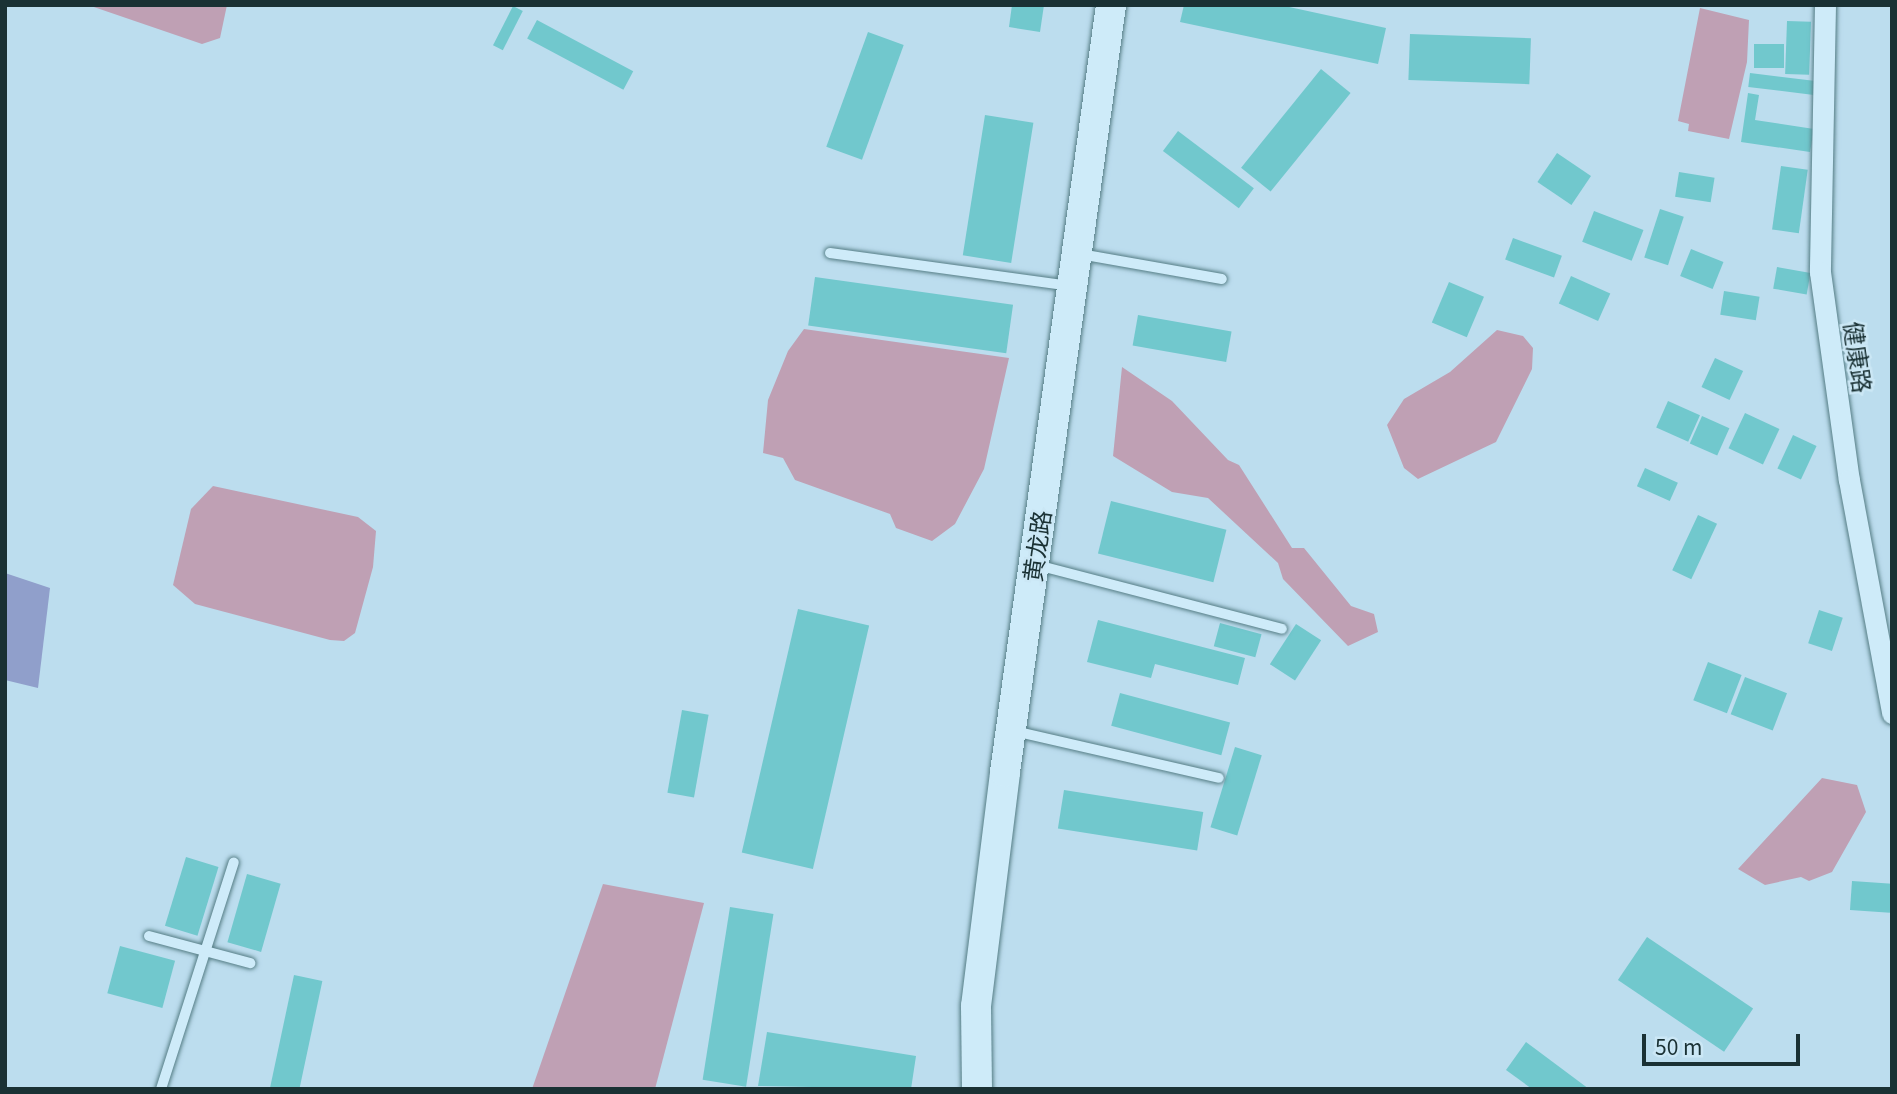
<!DOCTYPE html>
<meta charset="utf-8">
<style>
body{margin:0}
#map{position:relative;width:1897px;height:1094px;overflow:hidden;background:#bcddee;font-family:Georgia,"Noto Sans SC",serif}
div>[style]{position:absolute}
.green>*{inset:0;background:#909fcb}
.water>*{inset:0;background:#bfa0b4}
.building>*{inset:0;background:#71c8cd;transform-origin:0 0}
.roads{filter:drop-shadow(0 0 2px #557d85) drop-shadow(0 0 2px #557d85)}
.service>*{height:10px;margin:-5px;padding:0 5px;transform-origin:5px;border-radius:5px;background:#ceebf9}
.minor>*{height:21px;margin:-10.5px;padding:0 10.5px;transform-origin:10.5px;border-radius:10.5px;background:#ceebf9}
.secondary>*{height:30px;margin:-15px;padding:0 15px;transform-origin:15px;border-radius:15px;background:#ceebf9}
span{translate:-50% -50%;white-space:nowrap;text-align:center;line-height:1.15;-webkit-text-stroke:5px #cbe7f5;paint-order:stroke}
.street-label{font-size:24px;color:#1a3134}
.frame{position:absolute;inset:0;border:7px solid #1a3134;pointer-events:none}
.scale{position:absolute;left:1642px;top:1034px;width:158px;height:32px;box-sizing:border-box;border:4px solid #1a3134;border-top:0;padding-left:9px;font-size:21px;line-height:24px;white-space:nowrap;color:#1a3134;-webkit-text-stroke:5px #cbe7f5;paint-order:stroke}
</style>
<div id="map">
<div class="green">
<i style="clip-path:polygon(5px 573px,50px 588px,38px 688px,5px 680px)"></i>
</div>
<div class="water">
<i style="clip-path:polygon(88px 5px,227px 5px,220px 38px,202px 44px)"></i>
<i style="clip-path:polygon(1700px 8px,1749px 20px,1747px 62px,1729px 139px,1688px 131px,1689px 124px,1678px 121px)"></i>
<i style="clip-path:polygon(804px 329px,1009px 358px,984px 469px,955px 524px,932px 541px,896px 528px,890px 514px,795px 480px,783px 458px,763px 453px,768px 400px,788px 351px)"></i>
<i style="clip-path:polygon(1497px 330px,1523px 336px,1533px 348px,1532px 369px,1496px 442px,1418px 479px,1404px 468px,1387px 425px,1404px 399px,1450px 372px)"></i>
<i style="clip-path:polygon(1122px 367px,1172px 401px,1228px 460px,1239px 465px,1292px 548px,1304px 548px,1351px 606px,1374px 614px,1378px 632px,1348px 646px,1283px 579px,1278px 563px,1208px 498px,1172px 492px,1113px 456px)"></i>
<i style="clip-path:polygon(213px 486px,358px 517px,376px 531px,373px 567px,355px 633px,344px 641px,330px 640px,195px 604px,173px 585px,191px 509px)"></i>
<i style="clip-path:polygon(1822px 778px,1857px 785px,1866px 812px,1832px 872px,1809px 881px,1801px 877px,1765px 885px,1738px 869px)"></i>
<i style="clip-path:polygon(603px 884px,704px 903px,655px 1089px,532px 1089px)"></i>
</div>
<div class="building">
<i style="clip-path:polygon(1012px 5px,1044px 5px,1040px 32px,1009px 27px)"></i>
<i style="clip-path:polygon(1184px 5px,1280px 5px,1386px 28px,1378px 64px,1180px 22px)"></i>
<i style="left:513px;top:6px;width:11px;height:44px;rotate:27deg"></i>
<i style="left:537px;top:20px;width:109px;height:21px;rotate:28deg"></i>
<i style="left:1787px;top:21px;width:24px;height:53px;rotate:2deg"></i>
<i style="left:868px;top:32px;width:38px;height:122px;rotate:20deg"></i>
<i style="left:1410px;top:34px;width:121px;height:46px;rotate:2deg"></i>
<i style="left:1754px;top:44px;width:30px;height:24px"></i>
<i style="left:1321px;top:69px;width:38px;height:127px;rotate:39deg"></i>
<i style="left:1750px;top:73px;width:68px;height:14px;rotate:7deg"></i>
<i style="clip-path:polygon(1748px 93px,1759px 95px,1755px 120px,1814px 129px,1810px 152px,1741px 142px)"></i>
<i style="left:985px;top:115px;width:49px;height:142px;rotate:9deg"></i>
<i style="left:1178px;top:131px;width:95px;height:25px;rotate:37deg"></i>
<i style="left:1557px;top:153px;width:41px;height:35px;rotate:34deg"></i>
<i style="left:1781px;top:166px;width:27px;height:64px;rotate:8deg"></i>
<i style="left:1679px;top:172px;width:36px;height:25px;rotate:9deg"></i>
<i style="left:1660px;top:209px;width:25px;height:51px;rotate:18deg"></i>
<i style="left:1594px;top:211px;width:53px;height:33px;rotate:21deg"></i>
<i style="left:1513px;top:238px;width:52px;height:23px;rotate:20deg"></i>
<i style="left:1691px;top:249px;width:35px;height:29px;rotate:22deg"></i>
<i style="left:1777px;top:267px;width:34px;height:22px;rotate:10deg"></i>
<i style="left:1571px;top:276px;width:43px;height:30px;rotate:24deg"></i>
<i style="left:815px;top:277px;width:200px;height:49px;rotate:8deg"></i>
<i style="left:1449px;top:282px;width:38px;height:44px;rotate:23deg"></i>
<i style="left:1724px;top:291px;width:36px;height:24px;rotate:9deg"></i>
<i style="left:1138px;top:315px;width:95px;height:31px;rotate:10deg"></i>
<i style="left:1715px;top:358px;width:31px;height:32px;rotate:25deg"></i>
<i style="left:1668px;top:401px;width:35px;height:29px;rotate:24deg"></i>
<i style="left:1745px;top:413px;width:38px;height:39px;rotate:25deg"></i>
<i style="left:1702px;top:416px;width:30px;height:30px;rotate:24deg"></i>
<i style="left:1793px;top:435px;width:26px;height:37px;rotate:25deg"></i>
<i style="left:1645px;top:468px;width:36px;height:20px;rotate:24deg"></i>
<i style="left:1111px;top:501px;width:119px;height:54px;rotate:14deg"></i>
<i style="left:1698px;top:515px;width:21px;height:61px;rotate:25deg"></i>
<i style="left:798px;top:609px;width:73px;height:250px;rotate:13deg"></i>
<i style="left:1819px;top:610px;width:25px;height:35px;rotate:18deg"></i>
<i style="clip-path:polygon(1098px 620px,1245px 658px,1238px 685px,1155px 664px,1151px 678px,1087px 662px)"></i>
<i style="left:1220px;top:623px;width:43px;height:24px;rotate:15deg"></i>
<i style="left:1296px;top:624px;width:30px;height:48px;rotate:33deg"></i>
<i style="left:1708px;top:662px;width:36px;height:41px;rotate:21deg"></i>
<i style="left:1745px;top:677px;width:45px;height:40px;rotate:21deg"></i>
<i style="left:1120px;top:693px;width:114px;height:34px;rotate:15deg"></i>
<i style="left:682px;top:710px;width:27px;height:84px;rotate:10deg"></i>
<i style="left:1235px;top:747px;width:28px;height:84px;rotate:17deg"></i>
<i style="left:1064px;top:790px;width:141px;height:39px;rotate:9deg"></i>
<i style="left:186px;top:857px;width:34px;height:72px;rotate:17deg"></i>
<i style="left:247px;top:874px;width:35px;height:71px;rotate:16deg"></i>
<i style="left:1852px;top:881px;width:40px;height:29px;rotate:4deg"></i>
<i style="left:730px;top:907px;width:44px;height:175px;rotate:9deg"></i>
<i style="left:1647px;top:937px;width:128px;height:52px;rotate:34deg"></i>
<i style="left:120px;top:946px;width:57px;height:49px;rotate:15deg"></i>
<i style="left:294px;top:975px;width:29px;height:116px;rotate:12deg"></i>
<i style="clip-path:polygon(767px 1032px,916px 1056px,911px 1089px,758px 1086px)"></i>
<i style="clip-path:polygon(1526px 1042px,1589px 1089px,1532px 1089px,1506px 1070px)"></i>
</div>
<div class="roads">
<div class="service">
<i style="left:830px;top:253px;width:242px;rotate:7.8deg"></i>
<i style="left:1080px;top:254px;width:144px;rotate:10deg"></i>
<i style="left:1037px;top:565px;width:253px;rotate:14.6deg"></i>
<i style="left:1014px;top:731px;width:210px;rotate:12.9deg"></i>
<i style="left:149px;top:936px;width:105px;rotate:15deg"></i>
<i style="left:161px;top:1089px;width:238px;rotate:-72.2deg"></i>
</div>
<div class="minor">
<i style="left:1825px;top:5px;width:267px;rotate:91.1deg"></i>
<i style="left:1820px;top:272px;width:210px;rotate:82.1deg"></i>
<i style="left:1849px;top:480px;width:237px;rotate:79.5deg"></i>
</div>
<div class="secondary">
<i style="left:977px;top:1089px;width:83px;rotate:-90.7deg"></i>
<i style="left:976px;top:1006px;width:236px;rotate:-82.9deg"></i>
<i style="left:1005px;top:772px;width:774px;rotate:-82.13deg"></i>
</div>
</div>
<div class="street-label">
<span style="left:1859px;top:357px;rotate:82deg">健康路</span>
<span style="left:1036px;top:546px;rotate:-82deg">黄龙路</span>
</div>
<div class="frame"></div>
<div class="scale">50 m</div>
</div>
